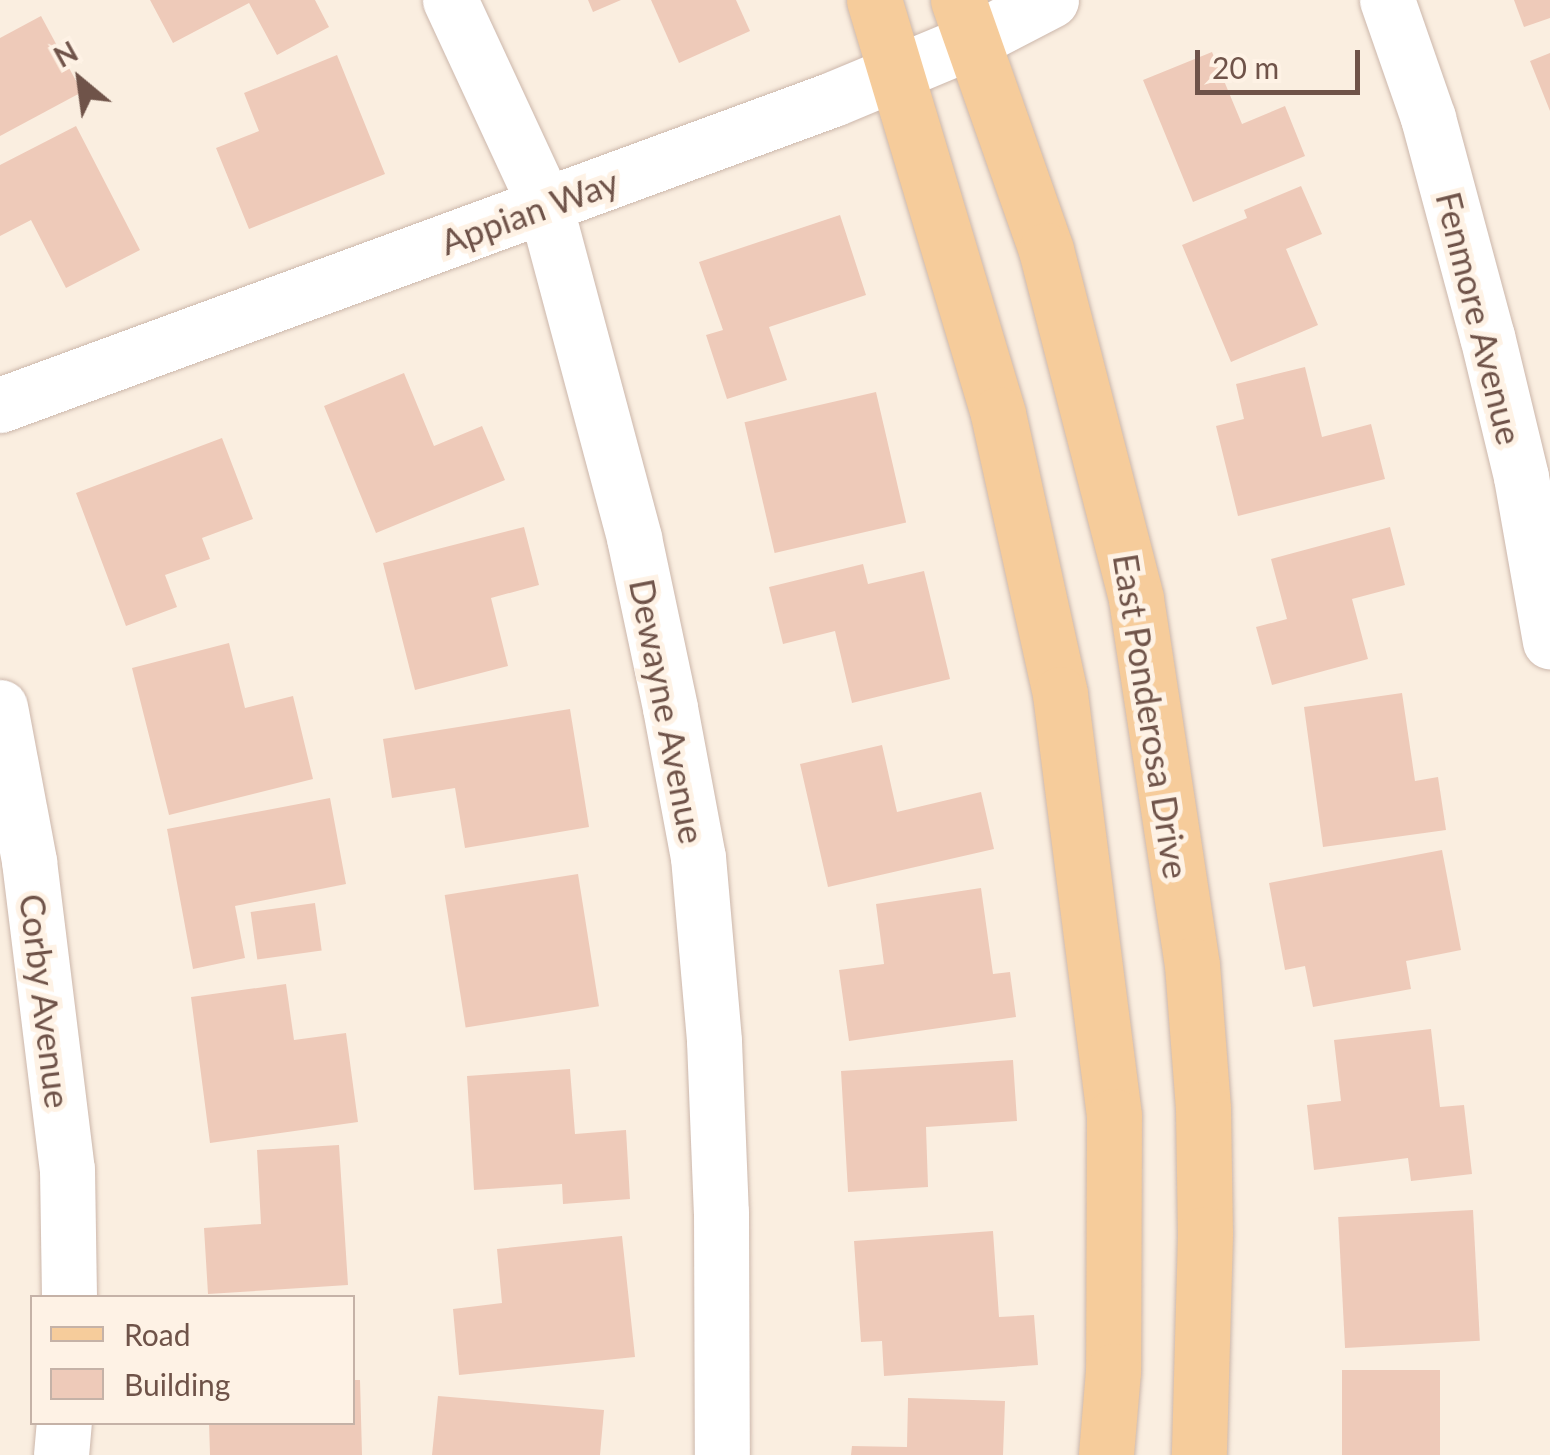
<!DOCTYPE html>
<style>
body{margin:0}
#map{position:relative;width:1550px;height:1455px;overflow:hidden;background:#faeee0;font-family:Lato,sans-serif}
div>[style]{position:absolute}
.building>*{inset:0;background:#eecab9;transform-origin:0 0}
.roads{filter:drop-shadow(0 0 2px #ccb7ab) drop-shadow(0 0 2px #ccb7ab)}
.minor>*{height:55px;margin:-27.5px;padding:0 27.5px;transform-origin:27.5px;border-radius:27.5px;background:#fff}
.major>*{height:55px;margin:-27.5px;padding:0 27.5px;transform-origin:27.5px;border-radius:27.5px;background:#f6cc9b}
span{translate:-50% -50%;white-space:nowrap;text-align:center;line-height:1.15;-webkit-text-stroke:10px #fef2e5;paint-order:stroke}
.street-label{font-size:35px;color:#6f5349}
.legend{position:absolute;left:30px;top:1295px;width:325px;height:130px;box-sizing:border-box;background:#fef2e5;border:2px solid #c5b2a7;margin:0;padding:12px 18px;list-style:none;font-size:30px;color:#6f5349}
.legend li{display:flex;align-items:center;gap:20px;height:50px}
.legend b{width:50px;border:2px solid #c5b2a7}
.north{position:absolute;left:30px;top:30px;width:100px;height:100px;-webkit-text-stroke:8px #fef2e5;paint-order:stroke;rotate:331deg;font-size:28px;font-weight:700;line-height:40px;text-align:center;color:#6f5349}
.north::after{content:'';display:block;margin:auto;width:35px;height:45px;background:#6f5349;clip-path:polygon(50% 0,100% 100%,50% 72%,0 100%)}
.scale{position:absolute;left:1195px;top:50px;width:165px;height:45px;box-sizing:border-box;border:5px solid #6f5349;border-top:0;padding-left:12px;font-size:30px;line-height:35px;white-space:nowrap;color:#6f5349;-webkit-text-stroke:8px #fef2e5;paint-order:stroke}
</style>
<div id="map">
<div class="building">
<i style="clip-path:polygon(150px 0,315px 0,329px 27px,277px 55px,249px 3px,173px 43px)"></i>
<i style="clip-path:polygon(588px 0,621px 0,593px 12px)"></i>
<i style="clip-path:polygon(651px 0,736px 0,750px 31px,679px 63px)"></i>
<i style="clip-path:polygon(1514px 0,1550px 0,1550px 18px,1524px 27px)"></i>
<i style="clip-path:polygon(41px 16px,82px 92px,0 136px,0 38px)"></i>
<i style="clip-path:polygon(1212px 52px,1242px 124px,1285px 106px,1305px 156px,1193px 202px,1143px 80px)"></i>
<i style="clip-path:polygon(1550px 53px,1550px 111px,1530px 61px)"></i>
<i style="clip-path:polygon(337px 55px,385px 174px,249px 229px,216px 148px,259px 131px,244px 93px)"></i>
<i style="clip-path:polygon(76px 126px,140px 250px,66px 288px,31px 220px,0 236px,0 165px)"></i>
<i style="clip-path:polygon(1301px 186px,1322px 234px,1286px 249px,1318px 325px,1231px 362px,1182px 245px,1247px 218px,1244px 210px)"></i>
<i style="clip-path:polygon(840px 215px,866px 295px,769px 327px,787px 380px,727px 399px,706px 335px,723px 330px,699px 262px)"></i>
<i style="clip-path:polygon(1305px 367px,1322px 437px,1371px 424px,1385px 479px,1238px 516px,1216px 426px,1244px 419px,1236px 384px)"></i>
<i style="clip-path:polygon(404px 373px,434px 446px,482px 426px,505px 480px,376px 533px,324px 406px)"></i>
<i style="left:876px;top:392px;width:134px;height:135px;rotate:77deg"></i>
<i style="clip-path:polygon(222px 438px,253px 519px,202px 538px,210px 559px,165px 575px,177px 607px,126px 626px,76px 493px)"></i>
<i style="clip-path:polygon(524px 527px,539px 585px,491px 598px,508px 666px,415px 690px,383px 563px)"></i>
<i style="clip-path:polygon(1390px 527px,1405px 585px,1352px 599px,1368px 659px,1272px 685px,1256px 627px,1287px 619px,1271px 559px)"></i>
<i style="clip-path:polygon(863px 564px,868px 584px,924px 571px,950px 679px,852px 703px,835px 631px,783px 644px,769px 587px)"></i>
<i style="clip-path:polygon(229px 643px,245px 708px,293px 696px,313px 779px,169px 815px,132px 668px)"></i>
<i style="clip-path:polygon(1402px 693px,1415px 781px,1438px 777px,1446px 830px,1323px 847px,1304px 707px)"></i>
<i style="clip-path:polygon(570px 709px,589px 827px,465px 848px,455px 788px,392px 798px,383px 739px)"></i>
<i style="clip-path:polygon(882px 745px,897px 812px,981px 792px,994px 849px,828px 887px,800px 764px)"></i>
<i style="clip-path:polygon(330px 798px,346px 884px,235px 906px,245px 958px,193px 969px,167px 829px)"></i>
<i style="clip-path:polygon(1442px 850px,1461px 950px,1406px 961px,1411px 989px,1313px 1007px,1305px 966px,1285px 970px,1269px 883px)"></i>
<i style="left:578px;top:874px;width:134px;height:135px;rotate:81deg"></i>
<i style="clip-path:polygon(981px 888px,993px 974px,1010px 972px,1016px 1017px,849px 1041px,839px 970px,884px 964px,876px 904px)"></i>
<i style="left:315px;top:903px;width:48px;height:65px;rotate:82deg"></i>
<i style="clip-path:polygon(286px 984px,294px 1040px,346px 1033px,358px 1122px,210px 1143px,191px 997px)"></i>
<i style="clip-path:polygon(1431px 1029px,1440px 1107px,1464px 1105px,1472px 1174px,1411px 1181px,1408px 1158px,1314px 1170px,1307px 1105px,1341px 1101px,1334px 1040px)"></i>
<i style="clip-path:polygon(1013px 1060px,1017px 1121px,926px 1127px,928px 1187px,848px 1192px,841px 1071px)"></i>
<i style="clip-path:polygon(570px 1069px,575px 1134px,626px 1130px,630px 1199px,563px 1204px,562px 1184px,474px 1190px,467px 1076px)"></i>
<i style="clip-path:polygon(339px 1145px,348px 1285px,208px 1294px,204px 1228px,261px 1224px,257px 1150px)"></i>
<i style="left:1473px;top:1210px;width:131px;height:135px;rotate:87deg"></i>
<i style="clip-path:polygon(993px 1231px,999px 1317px,1034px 1315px,1038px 1365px,884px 1376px,882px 1341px,861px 1342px,854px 1241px)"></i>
<i style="clip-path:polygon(622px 1236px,635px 1357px,459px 1375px,453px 1309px,502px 1303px,497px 1249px)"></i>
<i style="left:1342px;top:1370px;width:98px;height:85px"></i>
<i style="clip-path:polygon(352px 1380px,360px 1380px,362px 1455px,210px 1455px,209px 1422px,352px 1422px)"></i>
<i style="clip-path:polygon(438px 1396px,604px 1410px,600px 1455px,432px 1455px)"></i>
<i style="clip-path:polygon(908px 1398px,1005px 1401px,1003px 1455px,851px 1455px,852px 1446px,907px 1447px)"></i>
</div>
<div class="roads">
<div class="minor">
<i style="left:450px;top:0;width:226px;rotate:65.1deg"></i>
<i style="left:545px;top:205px;width:345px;rotate:75deg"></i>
<i style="left:634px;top:538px;width:174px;rotate:78deg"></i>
<i style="left:670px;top:708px;width:152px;rotate:79.4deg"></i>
<i style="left:698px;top:857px;width:185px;rotate:85deg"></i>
<i style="left:714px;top:1041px;width:171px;rotate:87.7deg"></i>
<i style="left:721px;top:1212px;width:243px;rotate:89.8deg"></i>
<i style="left:1387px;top:0;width:125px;rotate:70.8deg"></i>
<i style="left:1428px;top:118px;width:226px;rotate:74.9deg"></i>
<i style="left:1487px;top:336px;width:145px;rotate:76.4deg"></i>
<i style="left:1521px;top:477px;width:167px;rotate:80deg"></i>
<i style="left:0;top:405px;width:887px;rotate:-20.17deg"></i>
<i style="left:833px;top:99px;width:151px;rotate:-22.6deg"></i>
<i style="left:972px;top:41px;width:89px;rotate:-27.4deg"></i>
<i style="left:0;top:707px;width:157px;rotate:79.3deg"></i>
<i style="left:29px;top:861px;width:310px;rotate:83deg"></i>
<i style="left:67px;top:1169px;width:129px;rotate:89.1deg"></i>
<i style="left:61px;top:1455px;width:33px;rotate:-85deg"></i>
</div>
<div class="major">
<i style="left:874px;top:0;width:432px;rotate:73.3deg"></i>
<i style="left:998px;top:414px;width:287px;rotate:77.5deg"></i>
<i style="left:1060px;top:694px;width:425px;rotate:82.7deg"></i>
<i style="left:1114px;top:1116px;width:255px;rotate:90.2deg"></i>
<i style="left:1113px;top:1371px;width:84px;rotate:94.8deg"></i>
<i style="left:958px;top:0;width:265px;rotate:70.6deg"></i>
<i style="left:1046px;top:250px;width:360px;rotate:75.5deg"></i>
<i style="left:1136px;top:599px;width:370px;rotate:81.3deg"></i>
<i style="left:1192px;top:965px;width:144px;rotate:85.6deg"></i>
<i style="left:1203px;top:1109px;width:125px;rotate:89.1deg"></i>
<i style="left:1205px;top:1234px;width:221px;rotate:91.6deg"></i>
</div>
</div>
<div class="street-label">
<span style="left:529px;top:211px;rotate:-20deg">Appian Way</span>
<span style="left:1480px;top:318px;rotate:76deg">Fenmore Avenue</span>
<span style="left:668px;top:711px;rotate:79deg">Dewayne Avenue</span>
<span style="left:1152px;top:716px;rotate:81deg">East Ponderosa Drive</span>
<span style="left:46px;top:1001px;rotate:83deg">Corby Avenue</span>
</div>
<ul class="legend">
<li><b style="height:12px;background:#f6cc9b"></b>Road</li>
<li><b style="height:28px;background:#eecab9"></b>Building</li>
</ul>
<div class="north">N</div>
<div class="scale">20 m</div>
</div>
